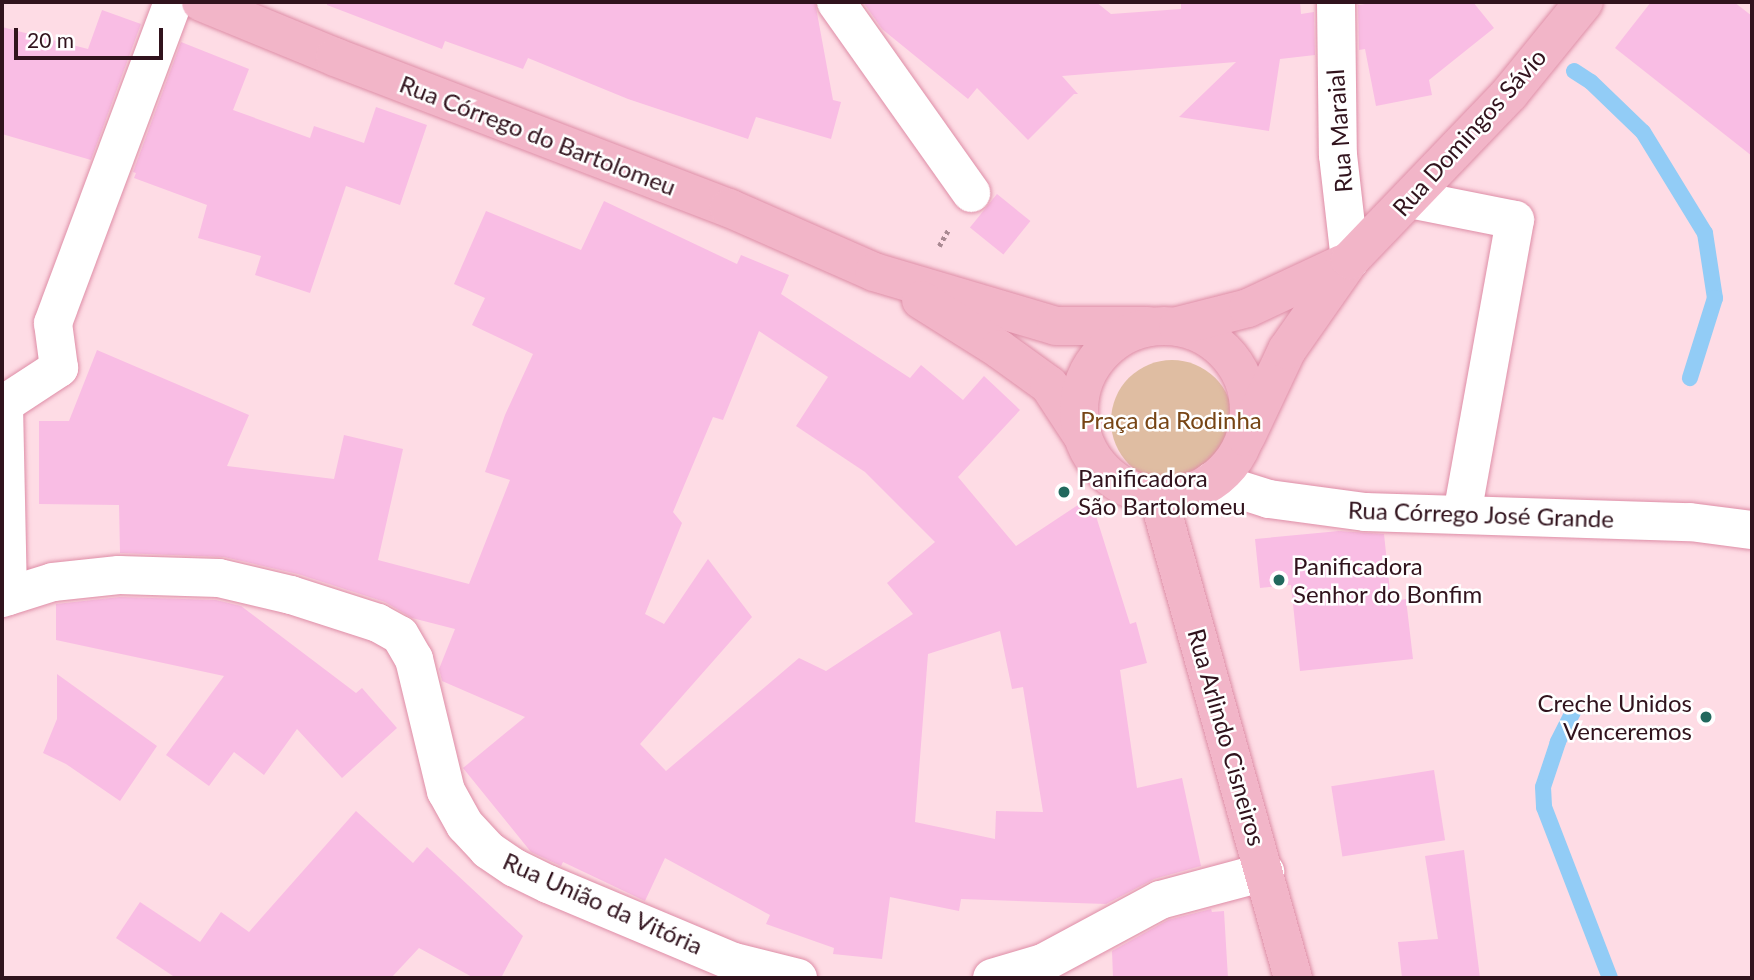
<!DOCTYPE html>
<meta charset="utf-8">
<style>
body{margin:0}
#map{position:relative;width:1754px;height:980px;overflow:hidden;background:#fedce5;font-family:Lato,sans-serif}
div>[style]{position:absolute}
.green>*{inset:0;background:#dfbda2}
.round{border-radius:50%}
.stream>*{height:16px;margin:-8px;padding:0 8px;transform-origin:8px;border-radius:8px;background:#92ccf6}
.building>*{inset:0;background:#f9bde4;transform-origin:0 0}
.path>*{height:4.5px;margin-top:-2.25px;transform-origin:0;background:repeating-linear-gradient(90deg,#a98992 0 3.5px,transparent 0 7px)}
.roads{filter:drop-shadow(0 0 2px #de8ea7) drop-shadow(0 0 2px #de8ea7)}
.minor>*{height:38px;margin:-19px;padding:0 19px;transform-origin:19px;border-radius:19px;background:#fff}
.major>*{height:38px;margin:-19px;padding:0 19px;transform-origin:19px;border-radius:19px;background:#f2b5c8}
.major>.ring{margin:-19px;padding:0;box-sizing:content-box;background:none;border:38px solid #f2b5c8;border-radius:50%}
.dots>*{width:19px;height:19px;translate:-50% -50%;box-sizing:border-box;border:4px solid #fff;border-radius:50%}
span{translate:-50% -50%;white-space:nowrap;text-align:center;line-height:1.15;-webkit-text-stroke:5px #fff;paint-order:stroke}
.street-label{font-size:24px;color:#31131d}
.park-label{font-size:24px;color:#774515}
.poi-label{font-size:24px;color:#31131d}
.left{translate:0 -50%;text-align:left}
.right{translate:-100% -50%;text-align:right}
.frame{position:absolute;inset:0;border:4px solid #31131d;pointer-events:none}
.scale{position:absolute;left:14px;top:28px;width:149px;height:32px;box-sizing:border-box;border:4px solid #31131d;border-top:0;padding-left:9px;font-size:21px;line-height:24px;white-space:nowrap;color:#31131d;-webkit-text-stroke:5px #fff;paint-order:stroke}
</style>
<div id="map">
<div class="green">
<i class="round" style="left:1111px;top:360px;width:122px;height:122px"></i>
</div>
<div class="stream">
<i style="left:1574px;top:71px;width:20px;rotate:33deg"></i>
<i style="left:1591px;top:82px;width:72px;rotate:43.9deg"></i>
<i style="left:1643px;top:132px;width:119px;rotate:58.5deg"></i>
<i style="left:1705px;top:233px;width:66px;rotate:81.3deg"></i>
<i style="left:1715px;top:298px;width:84px;rotate:107.4deg"></i>
<i style="left:1573px;top:712px;width:34px;rotate:117deg"></i>
<i style="left:1558px;top:742px;width:47px;rotate:108.4deg"></i>
<i style="left:1543px;top:787px;width:20px;rotate:87deg"></i>
<i style="left:1544px;top:807px;width:183px;rotate:68.9deg"></i>
</div>
<div class="building">
<i style="clip-path:polygon(327px 2px,815px 2px,833px 100px,841px 102px,831px 139px,756px 117px,748px 139px,628px 99px,528px 58px,523px 69px,445px 41px,442px 49px,327px 5px)"></i>
<i style="clip-path:polygon(863px 2px,1096px 2px,1111px 14px,1181px 9px,1181px 2px,1300px 2px,1301px 14px,1314px 12px,1315px 55px,1280px 59px,1269px 131px,1179px 117px,1236px 62px,1062px 76px,1078px 94px,1074px 94px,1028px 140px,977px 88px,968px 99px,882px 29px)"></i>
<i style="clip-path:polygon(1380px 2px,1473px 2px,1494px 28px,1429px 80px,1432px 95px,1376px 106px,1365px 49px,1359px 50px,1358px 5px)"></i>
<i style="clip-path:polygon(1651px 2px,1734px 2px,1752px 16px,1752px 156px,1615px 48px)"></i>
<i style="clip-path:polygon(102px 10px,141px 24px,91px 160px,2px 134px,2px 27px,88px 49px)"></i>
<i style="clip-path:polygon(181px 42px,249px 69px,233px 110px,310px 138px,314px 126px,364px 143px,376px 107px,427px 125px,400px 205px,346px 186px,310px 293px,255px 275px,261px 256px,198px 238px,207px 205px,134px 178px,136px 173px,133px 172px)"></i>
<i style="left:997px;top:194px;width:43px;height:43px;rotate:39deg"></i>
<i style="clip-path:polygon(evenodd,604px 201px,737px 264px,741px 255px,789px 275px,781px 294px,910px 378px,921px 365px,963px 400px,984px 376px,1020px 410px,958px 477px,1016px 546px,1090px 497px,1130px 624px,1136px 622px,1147px 663px,1120px 670px,1137px 788px,1182px 778px,1201px 866px,1154px 879px,1106px 904px,961px 899px,959px 911px,890px 897px,882px 959px,833px 954px,834px 948px,766px 924px,770px 915px,665px 858px,645px 901px,563px 862px,561px 866px,531px 852px,463px 768px,525px 717px,442px 681px,439px 669px,455px 629px,412px 618px,385px 602px,298px 574px,224px 557px,120px 553px,119px 505px,39px 504px,39px 421px,69px 421px,97px 350px,249px 415px,227px 466px,334px 479px,344px 435px,403px 449px,378px 560px,469px 584px,510px 480px,485px 472px,505px 415px,533px 354px,472px 325px,485px 298px,454px 284px,486px 211px,581px 250px,604px 201px,759px 331px,828px 377px,796px 426px,865px 472px,935px 542px,887px 583px,913px 614px,826px 671px,799px 658px,666px 771px,640px 744px,752px 617px,708px 559px,664px 624px,645px 614px,682px 523px,673px 512px,713px 417px,723px 420px,759px 331px,604px 201px,1000px 631px,1012px 689px,1023px 687px,1043px 812px,996px 811px,995px 839px,915px 822px,928px 654px,1000px 631px)"></i>
<i style="clip-path:polygon(1339px 531px,1384px 534px,1391px 601px,1406px 599px,1413px 659px,1300px 671px,1291px 585px,1260px 588px,1255px 539px)"></i>
<i style="clip-path:polygon(120px 597px,216px 600px,241px 606px,356px 693px,362px 688px,397px 728px,342px 778px,297px 729px,264px 775px,234px 752px,209px 786px,166px 755px,224px 676px,56px 640px,56px 604px)"></i>
<i style="clip-path:polygon(57px 674px,157px 746px,120px 801px,66px 764px,43px 753px,57px 719px)"></i>
<i style="left:1434px;top:770px;width:71px;height:104px;rotate:81deg"></i>
<i style="clip-path:polygon(356px 811px,413px 863px,427px 847px,523px 936px,501px 978px,474px 978px,419px 948px,391px 978px,176px 978px,116px 938px,140px 902px,200px 942px,221px 912px,249px 932px)"></i>
<i style="clip-path:polygon(1464px 850px,1480px 978px,1402px 978px,1398px 942px,1438px 939px,1425px 856px)"></i>
<i style="clip-path:polygon(1211px 909px,1212px 912px,1224px 911px,1228px 978px,1113px 978px,1112px 951px,1168px 920px)"></i>
</div>
<div class="path">
<i style="left:939px;top:246px;width:20px;rotate:-60deg"></i>
</div>
<div class="roads">
<div class="minor">
<i style="left:836px;top:2px;width:234px;rotate:54.7deg"></i>
<i style="left:1336px;top:2px;width:153px;rotate:89.3deg"></i>
<i style="left:1338px;top:155px;width:106px;rotate:83.5deg"></i>
<i style="left:1410px;top:199px;width:107px;rotate:11.3deg"></i>
<i style="left:1515px;top:220px;width:299px;rotate:100.2deg"></i>
<i style="left:1212px;top:481px;width:60px;rotate:17.5deg"></i>
<i style="left:1269px;top:499px;width:97px;rotate:7.7deg"></i>
<i style="left:1365px;top:512px;width:325px;rotate:1.8deg"></i>
<i style="left:1690px;top:522px;width:63px;rotate:7.4deg"></i>
<i style="left:8px;top:596px;width:192px;rotate:-91.2deg"></i>
<i style="left:4px;top:404px;width:66px;rotate:-33.2deg"></i>
<i style="left:59px;top:368px;width:45px;rotate:-97.6deg"></i>
<i style="left:53px;top:323px;width:343px;rotate:-69.5deg"></i>
<i style="left:2px;top:598px;width:53px;rotate:-17.4deg"></i>
<i style="left:53px;top:582px;width:66px;rotate:-6.1deg"></i>
<i style="left:119px;top:575px;width:100px;rotate:1.7deg"></i>
<i style="left:219px;top:578px;width:74px;rotate:13.3deg"></i>
<i style="left:291px;top:595px;width:91px;rotate:17.8deg"></i>
<i style="left:378px;top:623px;width:25px;rotate:29deg"></i>
<i style="left:400px;top:635px;width:28px;rotate:60deg"></i>
<i style="left:414px;top:659px;width:136px;rotate:76.4deg"></i>
<i style="left:446px;top:791px;width:39px;rotate:61deg"></i>
<i style="left:465px;top:825px;width:34px;rotate:47deg"></i>
<i style="left:488px;top:850px;width:32px;rotate:34deg"></i>
<i style="left:515px;top:868px;width:37px;rotate:26deg"></i>
<i style="left:548px;top:884px;width:202px;rotate:22.8deg"></i>
<i style="left:734px;top:962px;width:66px;rotate:14deg"></i>
<i style="left:992px;top:978px;width:53px;rotate:-16.4deg"></i>
<i style="left:1043px;top:963px;width:133px;rotate:-28.3deg"></i>
<i style="left:1160px;top:900px;width:109px;rotate:-14.9deg"></i>
</div>
<div class="major">
<i style="left:201px;top:2px;width:145px;rotate:22.3deg"></i>
<i style="left:335px;top:57px;width:422px;rotate:21deg"></i>
<i style="left:729px;top:208px;width:158px;rotate:23.8deg"></i>
<i style="left:874px;top:272px;width:190px;rotate:16.5deg"></i>
<i style="left:1056px;top:326px;width:92px"></i>
<i style="left:921px;top:300px;width:92px;rotate:32.1deg"></i>
<i style="left:999px;top:349px;width:62px;rotate:35.8deg"></i>
<i style="left:1049px;top:385px;width:59px;rotate:56.9deg"></i>
<i class="ring" style="left:1079px;top:326px;width:132px;height:132px"></i>
<i style="left:1178px;top:326px;width:72px;rotate:-14.4deg"></i>
<i style="left:1248px;top:308px;width:104px;rotate:-25.1deg"></i>
<i style="left:1246px;top:437px;width:96px;rotate:-64.8deg"></i>
<i style="left:1287px;top:350px;width:110px;rotate:-55deg"></i>
<i style="left:1350px;top:260px;width:231px;rotate:-46.2deg"></i>
<i style="left:1510px;top:93px;width:117px;rotate:-50.9deg"></i>
<i style="left:1158px;top:496px;width:501px;rotate:74.35deg"></i>
</div>
</div>
<div class="dots">
<i style="left:1064px;top:492px;background:#21685d"></i>
<i style="left:1279px;top:580px;background:#21685d"></i>
<i style="left:1706px;top:717px;background:#21685d"></i>
</div>
<div class="street-label">
<span style="left:1339px;top:131px;rotate:-94deg">Rua Maraial</span>
<span style="left:1469px;top:132px;rotate:-48deg">Rua Domingos Sávio</span>
<span style="left:538px;top:135px;rotate:21deg">Rua Córrego do Bartolomeu</span>
<span style="left:1481px;top:514px;rotate:2deg">Rua Córrego José Grande</span>
<span style="left:1227px;top:737px;rotate:74deg">Rua Arlindo Cisneiros</span>
<span style="left:603px;top:903px;rotate:24deg">Rua União da Vitória</span>
</div>
<div class="park-label">
<span style="left:1171px;top:420px">Praça da Rodinha</span>
</div>
<div class="poi-label">
<span class="left" style="left:1078px;top:492px">Panificadora<br>São Bartolomeu</span>
<span class="left" style="left:1293px;top:580px">Panificadora<br>Senhor do Bonfim</span>
<span class="right" style="left:1692px;top:717px">Creche Unidos<br>Venceremos</span>
</div>
<div class="frame"></div>
<div class="scale">20 m</div>
</div>
